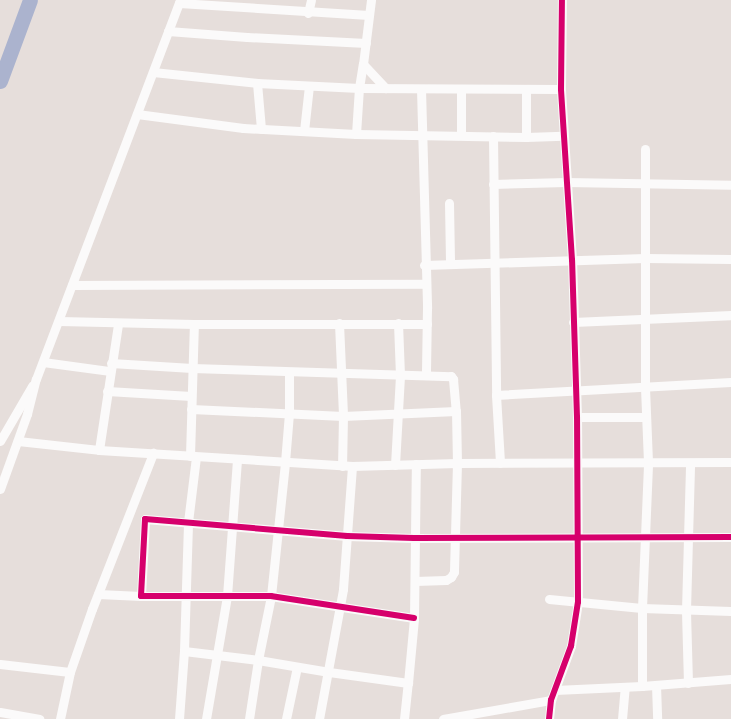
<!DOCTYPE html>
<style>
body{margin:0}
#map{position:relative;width:731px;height:719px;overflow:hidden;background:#e6dedb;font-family:Cabin,sans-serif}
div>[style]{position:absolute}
.river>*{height:15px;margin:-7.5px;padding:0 7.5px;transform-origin:7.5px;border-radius:7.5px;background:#abb3ce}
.minor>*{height:9px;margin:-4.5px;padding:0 4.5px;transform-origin:4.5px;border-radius:4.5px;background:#fbfafa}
.cycleway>*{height:6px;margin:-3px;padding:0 3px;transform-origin:3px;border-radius:3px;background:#d6006c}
span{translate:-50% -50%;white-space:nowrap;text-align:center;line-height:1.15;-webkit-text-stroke:3px #f8e9e4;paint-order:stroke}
</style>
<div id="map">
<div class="river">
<i style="left:0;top:81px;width:86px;rotate:-69.7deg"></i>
</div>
<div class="minor">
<i style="left:371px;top:0;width:64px;rotate:97.1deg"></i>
<i style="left:363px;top:64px;width:33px;rotate:47deg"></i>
<i style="left:179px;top:3px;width:190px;rotate:3.6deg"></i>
<i style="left:308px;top:13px;width:13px;rotate:-77deg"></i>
<i style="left:168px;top:31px;width:79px;rotate:4.3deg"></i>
<i style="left:247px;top:37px;width:119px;rotate:2.9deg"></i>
<i style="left:153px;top:72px;width:105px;rotate:6deg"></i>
<i style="left:257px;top:83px;width:102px;rotate:2.8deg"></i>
<i style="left:359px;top:88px;width:202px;rotate:0.3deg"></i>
<i style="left:257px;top:83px;width:46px;rotate:85deg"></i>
<i style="left:421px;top:89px;width:219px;rotate:88.4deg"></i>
<i style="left:427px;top:308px;width:66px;rotate:90.9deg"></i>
<i style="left:461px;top:89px;width:46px;rotate:90deg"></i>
<i style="left:526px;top:89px;width:48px;rotate:90deg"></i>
<i style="left:137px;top:114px;width:107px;rotate:7.5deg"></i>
<i style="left:243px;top:128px;width:113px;rotate:3deg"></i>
<i style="left:356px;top:134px;width:170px;rotate:1deg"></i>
<i style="left:526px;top:137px;width:37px;rotate:-2deg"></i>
<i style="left:304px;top:131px;width:45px;rotate:-83.7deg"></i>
<i style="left:356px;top:134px;width:46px;rotate:-86.3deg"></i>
<i style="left:359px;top:88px;width:24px;rotate:-81deg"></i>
<i style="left:493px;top:136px;width:259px;rotate:89.3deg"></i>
<i style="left:496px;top:395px;width:68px;rotate:86.6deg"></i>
<i style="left:493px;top:184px;width:73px;rotate:-1.6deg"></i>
<i style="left:566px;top:182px;width:165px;rotate:1deg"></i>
<i style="left:449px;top:203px;width:60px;rotate:89deg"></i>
<i style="left:424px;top:265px;width:221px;rotate:-1.8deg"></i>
<i style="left:645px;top:258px;width:86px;rotate:0.7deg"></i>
<i style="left:72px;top:285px;width:354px;rotate:-0.2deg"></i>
<i style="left:59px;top:321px;width:135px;rotate:1.3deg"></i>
<i style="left:194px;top:324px;width:233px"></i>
<i style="left:573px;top:322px;width:158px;rotate:-2.5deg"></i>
<i style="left:339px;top:323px;width:93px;rotate:87.5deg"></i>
<i style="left:343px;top:416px;width:50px;rotate:91.1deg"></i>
<i style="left:43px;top:362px;width:68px;rotate:7.7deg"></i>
<i style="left:111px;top:363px;width:81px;rotate:3.5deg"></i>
<i style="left:192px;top:368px;width:259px;rotate:1.8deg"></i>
<i style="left:451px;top:376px;width:4px;rotate:56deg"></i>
<i style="left:453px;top:379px;width:32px;rotate:85deg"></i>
<i style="left:456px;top:411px;width:52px;rotate:88.9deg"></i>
<i style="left:457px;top:463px;width:109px;rotate:91.6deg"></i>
<i style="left:454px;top:572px;width:6px;rotate:121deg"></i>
<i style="left:451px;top:577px;width:6px;rotate:149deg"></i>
<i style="left:446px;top:580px;width:31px;rotate:178deg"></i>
<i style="left:107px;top:391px;width:84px;rotate:3.4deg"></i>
<i style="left:496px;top:395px;width:235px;rotate:-3.2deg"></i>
<i style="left:191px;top:409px;width:152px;rotate:2.6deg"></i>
<i style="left:343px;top:416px;width:113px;rotate:-2.5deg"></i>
<i style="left:577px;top:417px;width:69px"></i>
<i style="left:0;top:441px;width:64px;rotate:-59.8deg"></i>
<i style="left:18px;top:441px;width:81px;rotate:6.3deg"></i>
<i style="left:99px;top:450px;width:254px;rotate:3.6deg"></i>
<i style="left:352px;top:466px;width:105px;rotate:-1.6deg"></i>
<i style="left:457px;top:463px;width:274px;rotate:-0.2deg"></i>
<i style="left:99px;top:450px;width:127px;rotate:-81.4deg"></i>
<i style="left:190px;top:456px;width:132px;rotate:-88.3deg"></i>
<i style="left:395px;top:465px;width:90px;rotate:-86.8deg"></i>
<i style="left:400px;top:375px;width:52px;rotate:-92.2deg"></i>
<i style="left:0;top:489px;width:80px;rotate:-70.2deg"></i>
<i style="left:27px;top:414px;width:36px;rotate:-76deg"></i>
<i style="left:36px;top:379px;width:405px;rotate:-69.2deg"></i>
<i style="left:98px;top:594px;width:43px;rotate:2.7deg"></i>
<i style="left:549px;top:599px;width:93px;rotate:5.5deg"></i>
<i style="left:642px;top:608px;width:89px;rotate:1.9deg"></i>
<i style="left:414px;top:618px;width:145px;rotate:-171.3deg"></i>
<i style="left:271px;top:596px;width:130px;rotate:180deg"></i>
<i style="left:141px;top:596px;width:77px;rotate:-87deg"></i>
<i style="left:145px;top:519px;width:203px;rotate:4.8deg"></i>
<i style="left:347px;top:536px;width:67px;rotate:1.7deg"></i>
<i style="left:414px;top:538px;width:317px;rotate:-0.2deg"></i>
<i style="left:184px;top:651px;width:75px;rotate:6.9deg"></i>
<i style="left:258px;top:660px;width:72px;rotate:9.6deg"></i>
<i style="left:329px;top:672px;width:80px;rotate:7.9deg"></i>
<i style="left:408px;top:683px;width:65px;rotate:-84.7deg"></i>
<i style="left:414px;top:618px;width:154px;rotate:-89.3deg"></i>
<i style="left:0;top:664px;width:70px;rotate:6.5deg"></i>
<i style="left:688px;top:683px;width:73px;rotate:-91.6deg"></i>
<i style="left:686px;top:610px;width:147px;rotate:-88.4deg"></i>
<i style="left:656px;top:685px;width:34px;rotate:88deg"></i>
<i style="left:642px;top:686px;width:78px;rotate:-90deg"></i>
<i style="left:642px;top:608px;width:146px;rotate:-87.6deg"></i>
<i style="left:648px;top:462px;width:75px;rotate:-92.3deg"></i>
<i style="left:645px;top:387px;width:238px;rotate:-90deg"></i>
<i style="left:555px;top:690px;width:87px;rotate:-2.6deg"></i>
<i style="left:642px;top:686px;width:89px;rotate:-4.5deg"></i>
<i style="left:0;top:712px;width:40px;rotate:10deg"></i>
<i style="left:60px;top:719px;width:48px;rotate:-78deg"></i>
<i style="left:70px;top:672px;width:67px;rotate:-70.8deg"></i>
<i style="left:92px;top:609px;width:168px;rotate:-68.6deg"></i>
<i style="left:179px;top:719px;width:68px;rotate:-85.8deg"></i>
<i style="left:184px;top:651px;width:129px;rotate:-88.2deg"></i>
<i style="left:188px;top:522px;width:65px;rotate:-83deg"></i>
<i style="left:206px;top:719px;width:125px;rotate:-80.3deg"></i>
<i style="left:227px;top:596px;width:137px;rotate:-85.8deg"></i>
<i style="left:249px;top:719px;width:60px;rotate:-81.3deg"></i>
<i style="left:258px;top:660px;width:65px;rotate:-78.5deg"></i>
<i style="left:271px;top:596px;width:135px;rotate:-84deg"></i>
<i style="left:285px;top:462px;width:49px;rotate:-85.3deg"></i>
<i style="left:289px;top:413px;width:41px;rotate:-90deg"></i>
<i style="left:286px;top:719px;width:53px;rotate:-78.1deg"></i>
<i style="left:319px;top:719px;width:132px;rotate:-79.5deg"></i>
<i style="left:343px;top:589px;width:123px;rotate:-85.8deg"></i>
<i style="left:404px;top:719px;width:36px;rotate:-84deg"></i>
<i style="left:443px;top:719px;width:110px;rotate:-10deg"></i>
<i style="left:549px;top:719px;width:19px;rotate:-84deg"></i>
<i style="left:551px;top:700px;width:58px;rotate:-69.7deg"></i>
<i style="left:571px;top:646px;width:45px;rotate:-81deg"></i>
<i style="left:578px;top:602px;width:185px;rotate:-90.3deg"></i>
<i style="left:577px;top:417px;width:157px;rotate:-91.8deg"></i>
<i style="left:572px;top:260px;width:171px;rotate:-93.7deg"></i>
<i style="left:561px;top:89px;width:89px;rotate:-89.4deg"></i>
<i style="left:622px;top:719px;width:32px;rotate:-85deg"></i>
</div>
<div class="cycleway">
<i style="left:414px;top:618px;width:145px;rotate:-171.3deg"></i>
<i style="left:271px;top:596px;width:130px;rotate:180deg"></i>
<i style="left:141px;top:596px;width:77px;rotate:-87deg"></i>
<i style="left:145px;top:519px;width:203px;rotate:4.8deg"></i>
<i style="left:347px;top:536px;width:67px;rotate:1.7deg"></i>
<i style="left:414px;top:538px;width:317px;rotate:-0.2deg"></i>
<i style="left:549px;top:719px;width:19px;rotate:-84deg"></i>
<i style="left:551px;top:700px;width:58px;rotate:-69.7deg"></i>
<i style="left:571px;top:646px;width:45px;rotate:-81deg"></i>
<i style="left:578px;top:602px;width:185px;rotate:-90.3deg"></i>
<i style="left:577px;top:417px;width:157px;rotate:-91.8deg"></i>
<i style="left:572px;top:260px;width:171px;rotate:-93.7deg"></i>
<i style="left:561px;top:89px;width:89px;rotate:-89.4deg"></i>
</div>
</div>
